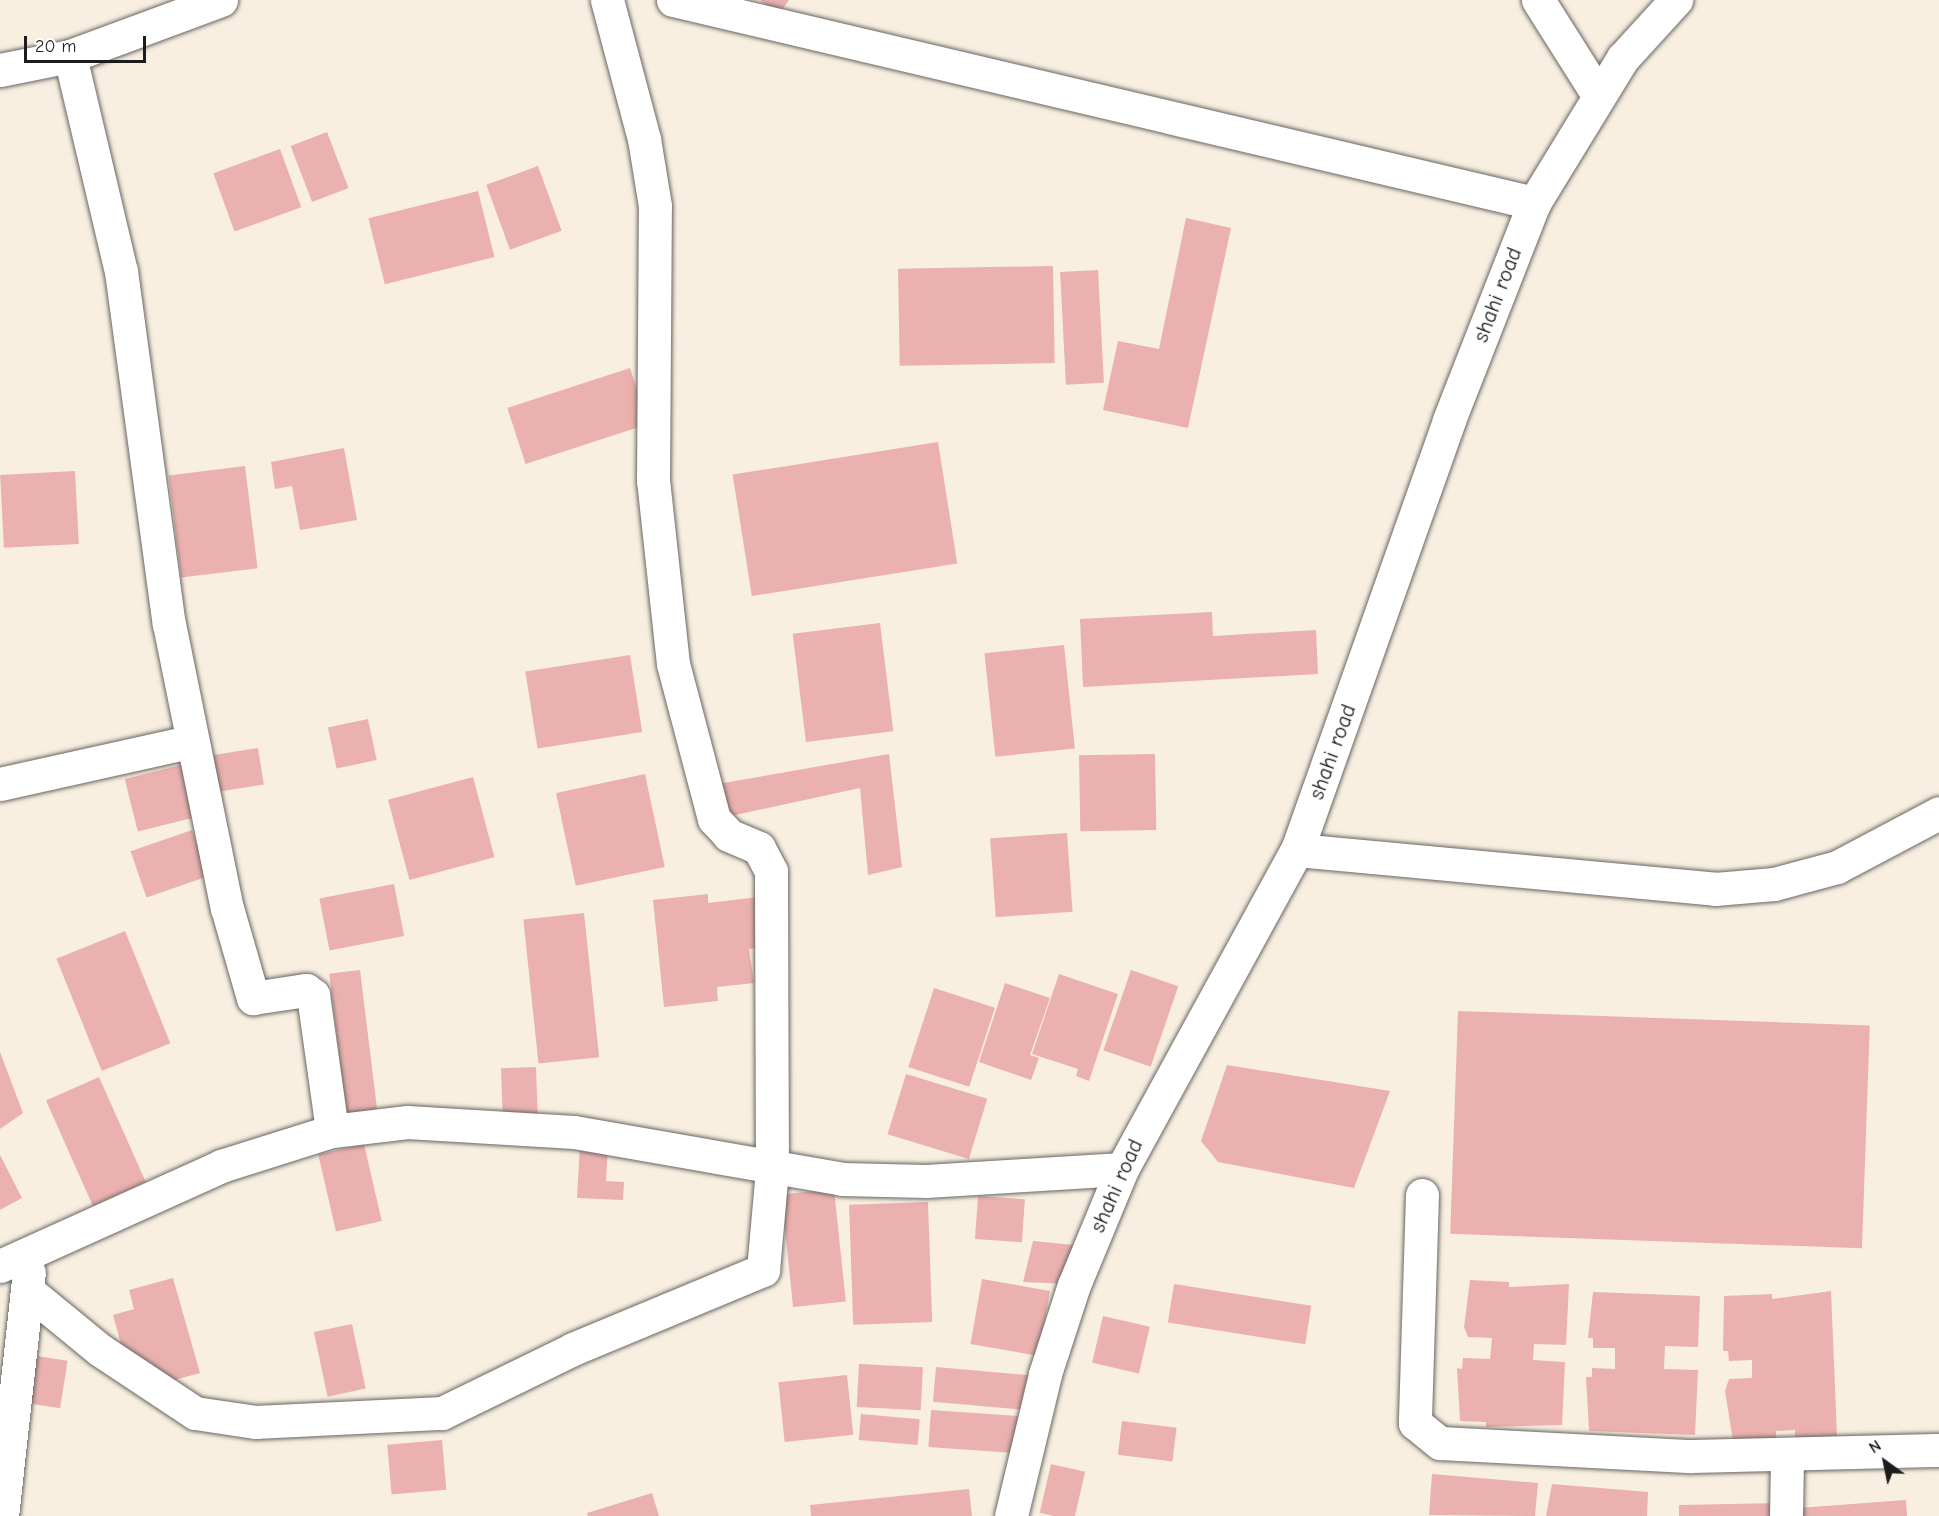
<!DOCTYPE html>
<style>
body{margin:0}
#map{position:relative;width:1939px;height:1516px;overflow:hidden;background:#f8efe1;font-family:"Comic Neue",sans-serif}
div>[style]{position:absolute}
.building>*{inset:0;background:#eab1af;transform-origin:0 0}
.roads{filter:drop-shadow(0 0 2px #696661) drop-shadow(0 0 2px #696661)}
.minor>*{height:33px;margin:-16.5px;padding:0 16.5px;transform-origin:16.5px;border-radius:16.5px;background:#fff}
.tertiary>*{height:33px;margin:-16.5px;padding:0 16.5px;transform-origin:16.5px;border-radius:16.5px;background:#fff}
span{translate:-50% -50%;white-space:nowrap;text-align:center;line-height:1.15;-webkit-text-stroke:4.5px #fff;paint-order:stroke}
.street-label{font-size:22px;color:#1c1c1c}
.north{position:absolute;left:1855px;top:1432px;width:60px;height:60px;-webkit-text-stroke:4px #fff;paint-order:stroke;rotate:327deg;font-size:16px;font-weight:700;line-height:24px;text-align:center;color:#1c1c1c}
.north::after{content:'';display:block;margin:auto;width:21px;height:27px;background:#1c1c1c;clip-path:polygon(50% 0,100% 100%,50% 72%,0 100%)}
.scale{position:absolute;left:24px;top:36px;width:122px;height:27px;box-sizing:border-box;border:3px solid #1c1c1c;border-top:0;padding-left:8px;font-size:18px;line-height:21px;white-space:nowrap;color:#1c1c1c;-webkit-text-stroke:4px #fff;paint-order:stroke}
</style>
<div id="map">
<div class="building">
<i style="clip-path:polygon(760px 0,789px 0,779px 14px)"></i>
<i style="left:327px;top:132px;width:60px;height:39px;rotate:69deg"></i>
<i style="left:280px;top:149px;width:62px;height:71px;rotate:70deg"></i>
<i style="left:538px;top:166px;width:69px;height:55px;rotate:70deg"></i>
<i style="left:478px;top:191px;width:68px;height:113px;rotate:76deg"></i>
<i style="clip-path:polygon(1186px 218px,1231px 228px,1188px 428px,1103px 410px,1118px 341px,1159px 349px)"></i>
<i style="left:1053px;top:266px;width:97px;height:155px;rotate:89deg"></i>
<i style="left:1098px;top:270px;width:113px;height:38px;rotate:87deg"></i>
<i style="left:630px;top:368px;width:59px;height:129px;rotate:72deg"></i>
<i style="left:938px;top:442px;width:123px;height:208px;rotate:81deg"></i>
<i style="clip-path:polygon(344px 448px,357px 520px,300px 530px,292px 486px,275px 489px,271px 462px)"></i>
<i style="left:245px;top:466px;width:103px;height:77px;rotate:83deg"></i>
<i style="left:75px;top:471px;width:73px;height:75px;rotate:87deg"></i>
<i style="clip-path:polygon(1212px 612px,1213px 636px,1316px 630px,1318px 674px,1083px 687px,1080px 619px)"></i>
<i style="left:880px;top:623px;width:109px;height:88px;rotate:83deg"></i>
<i style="left:1064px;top:645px;width:104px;height:80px;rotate:84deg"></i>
<i style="left:630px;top:655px;width:78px;height:106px;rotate:81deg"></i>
<i style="left:368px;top:719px;width:42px;height:41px;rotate:78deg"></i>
<i style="left:258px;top:748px;width:37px;height:51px;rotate:81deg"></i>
<i style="clip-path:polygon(889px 754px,902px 867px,868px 875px,860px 788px,717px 819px,712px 785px)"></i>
<i style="left:1155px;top:754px;width:76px;height:76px;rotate:89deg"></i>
<i style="left:181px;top:765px;width:54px;height:58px;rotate:76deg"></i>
<i style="left:645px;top:774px;width:95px;height:91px;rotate:78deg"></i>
<i style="left:473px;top:777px;width:83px;height:88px;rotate:75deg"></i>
<i style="left:192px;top:830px;width:49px;height:65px;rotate:71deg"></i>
<i style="left:1067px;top:833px;width:79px;height:77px;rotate:86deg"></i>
<i style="left:394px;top:884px;width:53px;height:76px;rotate:79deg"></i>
<i style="clip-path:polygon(708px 894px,708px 903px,759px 897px,765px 947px,749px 949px,754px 983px,717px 987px,718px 1001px,664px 1007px,653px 900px)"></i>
<i style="left:584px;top:913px;width:145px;height:61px;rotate:84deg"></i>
<i style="left:125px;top:931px;width:121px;height:74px;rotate:68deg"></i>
<i style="left:360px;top:970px;width:145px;height:31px;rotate:83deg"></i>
<i style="left:1131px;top:970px;width:50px;height:85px;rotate:19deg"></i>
<i style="clip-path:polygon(1059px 974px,1118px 994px,1089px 1081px,1076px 1076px,1078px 1069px,1032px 1054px)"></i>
<i style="clip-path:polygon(1005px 983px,1050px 998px,1030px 1055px,1039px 1058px,1031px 1080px,979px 1062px)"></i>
<i style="left:934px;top:988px;width:64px;height:83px;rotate:18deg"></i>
<i style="left:1458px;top:1011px;width:412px;height:223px;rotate:2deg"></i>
<i style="clip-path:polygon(0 1052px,23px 1113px,0 1129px)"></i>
<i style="clip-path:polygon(1227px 1065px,1390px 1091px,1354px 1188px,1218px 1162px,1201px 1141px)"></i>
<i style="left:536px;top:1067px;width:49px;height:35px;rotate:88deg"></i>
<i style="left:906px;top:1074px;width:85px;height:63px;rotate:17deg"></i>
<i style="left:99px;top:1077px;width:115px;height:58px;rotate:66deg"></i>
<i style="left:364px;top:1144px;width:79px;height:47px;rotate:77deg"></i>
<i style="clip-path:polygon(580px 1144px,608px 1146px,606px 1181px,624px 1182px,623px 1200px,577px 1198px)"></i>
<i style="clip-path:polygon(0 1155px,22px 1198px,0 1210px)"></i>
<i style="left:834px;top:1189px;width:113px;height:53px;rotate:84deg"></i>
<i style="left:978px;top:1196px;width:47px;height:43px;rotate:4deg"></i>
<i style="left:928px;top:1202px;width:120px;height:79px;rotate:88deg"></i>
<i style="clip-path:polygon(1033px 1241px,1083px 1246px,1070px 1284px,1023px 1282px)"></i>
<i style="clip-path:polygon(173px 1278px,200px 1373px,160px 1384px,124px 1355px,113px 1315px,134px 1309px,129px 1290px)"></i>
<i style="left:982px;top:1279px;width:69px;height:66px;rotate:10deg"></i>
<i style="clip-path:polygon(1470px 1280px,1509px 1282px,1509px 1287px,1569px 1284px,1566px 1345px,1534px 1344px,1533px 1360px,1565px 1362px,1562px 1425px,1486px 1427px,1486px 1422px,1460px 1421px,1457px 1368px,1462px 1369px,1463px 1358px,1490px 1359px,1492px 1338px,1468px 1337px,1464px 1327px)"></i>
<i style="left:1174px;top:1284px;width:139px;height:39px;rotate:9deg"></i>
<i style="clip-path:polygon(1831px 1291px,1837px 1436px,1795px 1438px,1795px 1430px,1776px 1431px,1776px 1439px,1733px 1441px,1725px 1391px,1729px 1379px,1752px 1378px,1752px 1360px,1729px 1361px,1728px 1351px,1723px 1351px,1724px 1296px,1772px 1294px,1772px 1299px)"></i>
<i style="clip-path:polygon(1593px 1292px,1700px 1296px,1698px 1347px,1665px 1346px,1664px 1369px,1698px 1370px,1695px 1435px,1589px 1431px,1586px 1377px,1592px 1377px,1592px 1368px,1615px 1369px,1615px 1348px,1593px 1348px,1593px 1338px,1588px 1338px)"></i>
<i style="left:1103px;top:1316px;width:48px;height:48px;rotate:13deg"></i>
<i style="left:352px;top:1324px;width:66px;height:39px;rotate:78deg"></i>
<i style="left:37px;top:1356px;width:31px;height:48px;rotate:9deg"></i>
<i style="left:859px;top:1364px;width:64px;height:43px;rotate:3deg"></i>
<i style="left:936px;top:1367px;width:97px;height:35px;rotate:5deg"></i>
<i style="left:847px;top:1375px;width:60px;height:69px;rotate:84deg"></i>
<i style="left:931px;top:1410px;width:93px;height:37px;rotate:4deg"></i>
<i style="left:861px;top:1414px;width:59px;height:26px;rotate:5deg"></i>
<i style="left:1122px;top:1421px;width:55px;height:34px;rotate:7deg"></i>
<i style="left:442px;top:1440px;width:50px;height:55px;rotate:85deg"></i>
<i style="left:1051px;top:1464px;width:35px;height:50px;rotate:13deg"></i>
<i style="clip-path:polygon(1432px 1474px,1538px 1483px,1535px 1516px,1429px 1515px)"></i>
<i style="clip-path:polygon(1552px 1484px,1648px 1492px,1647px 1516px,1546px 1516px)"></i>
<i style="clip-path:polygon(969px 1489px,972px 1516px,811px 1516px,810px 1505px)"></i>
<i style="clip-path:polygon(652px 1493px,659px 1516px,588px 1516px,587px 1513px)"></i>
<i style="clip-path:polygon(1906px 1500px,1907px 1516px,1798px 1516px,1798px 1508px)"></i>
<i style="clip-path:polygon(1779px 1503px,1779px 1516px,1679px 1516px,1679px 1505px)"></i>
</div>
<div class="roads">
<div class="minor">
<i style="left:673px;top:0;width:885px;rotate:13.27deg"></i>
<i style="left:1538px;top:0;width:112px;rotate:57.7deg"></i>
<i style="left:70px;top:56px;width:221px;rotate:76.7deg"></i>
<i style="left:121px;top:271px;width:356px;rotate:82.3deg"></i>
<i style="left:169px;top:624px;width:290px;rotate:78.5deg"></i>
<i style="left:227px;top:908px;width:94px;rotate:73.9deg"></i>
<i style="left:253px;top:998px;width:54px;rotate:-8.6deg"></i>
<i style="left:306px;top:990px;width:9px;rotate:36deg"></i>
<i style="left:313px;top:995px;width:137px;rotate:82deg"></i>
<i style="left:0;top:70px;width:71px;rotate:-11.3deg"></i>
<i style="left:70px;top:56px;width:161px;rotate:-20.3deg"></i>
<i style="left:0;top:784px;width:195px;rotate:-12.5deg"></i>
<i style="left:1297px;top:850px;width:420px;rotate:5.3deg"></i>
<i style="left:1715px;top:889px;width:59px;rotate:-4.8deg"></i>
<i style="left:1774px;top:884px;width:65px;rotate:-15.1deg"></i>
<i style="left:1837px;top:867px;width:115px;rotate:-27.9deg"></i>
<i style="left:1422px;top:1195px;width:228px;rotate:91.8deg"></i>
<i style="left:1415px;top:1423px;width:32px;rotate:39deg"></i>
<i style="left:1440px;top:1443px;width:252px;rotate:3deg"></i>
<i style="left:1692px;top:1456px;width:247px;rotate:-1.4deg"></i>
<i style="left:0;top:1266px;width:243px;rotate:-24.3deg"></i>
<i style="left:221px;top:1166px;width:116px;rotate:-17.5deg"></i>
<i style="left:332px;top:1131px;width:76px;rotate:-6.8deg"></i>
<i style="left:407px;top:1122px;width:167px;rotate:3.4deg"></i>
<i style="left:574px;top:1132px;width:272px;rotate:9.9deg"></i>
<i style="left:842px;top:1179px;width:84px;rotate:1.4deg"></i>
<i style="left:926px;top:1181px;width:196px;rotate:-3.5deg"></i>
<i style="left:28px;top:1291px;width:93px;rotate:39.3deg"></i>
<i style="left:100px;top:1350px;width:114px;rotate:33.6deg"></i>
<i style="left:195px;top:1413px;width:62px;rotate:8.4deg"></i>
<i style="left:256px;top:1422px;width:186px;rotate:-2.8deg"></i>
<i style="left:442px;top:1413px;width:146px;rotate:-26deg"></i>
<i style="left:573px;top:1349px;width:206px;rotate:-22.6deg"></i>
<i style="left:763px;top:1270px;width:100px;rotate:-84.9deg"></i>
<i style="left:772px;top:1170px;width:299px;rotate:-90.2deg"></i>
<i style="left:771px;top:871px;width:26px;rotate:-118deg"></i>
<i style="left:759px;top:848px;width:33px;rotate:-157deg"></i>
<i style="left:729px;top:835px;width:22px;rotate:-133deg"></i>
<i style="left:714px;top:819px;width:160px;rotate:-104.8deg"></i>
<i style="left:673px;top:664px;width:184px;rotate:-96.2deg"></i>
<i style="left:653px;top:481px;width:275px;rotate:-89.6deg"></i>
<i style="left:655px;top:206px;width:68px;rotate:-99.3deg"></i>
<i style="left:644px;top:139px;width:144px;rotate:-104.9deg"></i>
<i style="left:2px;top:1516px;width:245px;rotate:-83.7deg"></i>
<i style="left:1786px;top:1516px;width:60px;rotate:-89deg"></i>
</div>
<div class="tertiary">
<i style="left:1011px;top:1516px;width:146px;rotate:-76.5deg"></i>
<i style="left:1045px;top:1374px;width:94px;rotate:-72deg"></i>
<i style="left:1074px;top:1285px;width:126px;rotate:-67.5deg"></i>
<i style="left:1122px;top:1169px;width:364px;rotate:-61.3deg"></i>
<i style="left:1297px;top:850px;width:456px;rotate:-70.5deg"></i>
<i style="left:1449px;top:420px;width:233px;rotate:-68.6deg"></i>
<i style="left:1534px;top:203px;width:170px;rotate:-58.5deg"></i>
<i style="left:1623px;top:58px;width:79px;rotate:-47.6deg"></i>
</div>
</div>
<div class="street-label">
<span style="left:1498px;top:295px;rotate:-69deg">shahi road</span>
<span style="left:1333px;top:752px;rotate:-70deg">shahi road</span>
<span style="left:1117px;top:1186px;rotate:-66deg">shahi road</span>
</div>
<div class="north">N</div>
<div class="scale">20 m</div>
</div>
